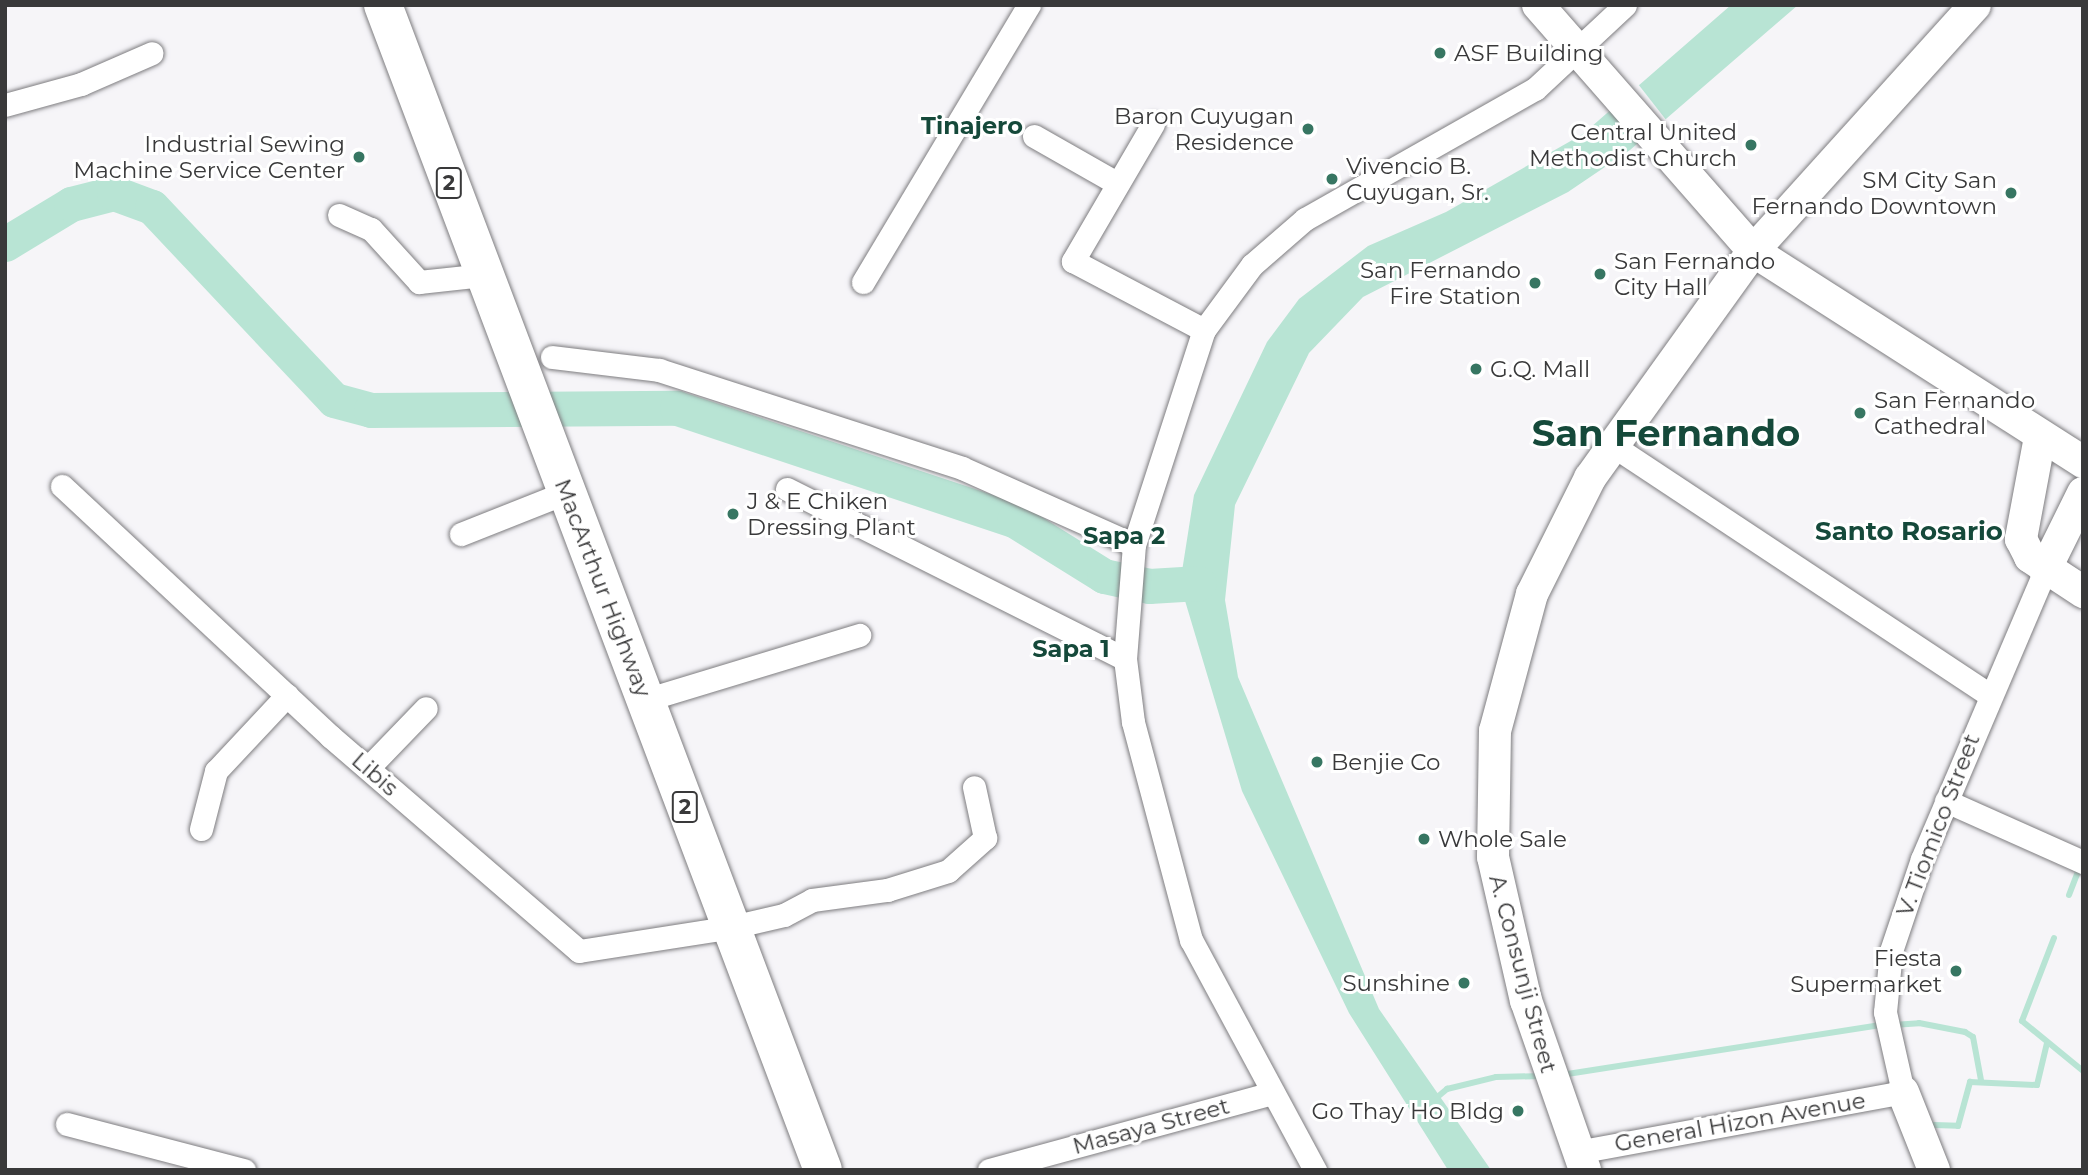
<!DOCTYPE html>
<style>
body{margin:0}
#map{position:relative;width:2088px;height:1175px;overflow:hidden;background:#f6f5f8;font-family:Montserrat,sans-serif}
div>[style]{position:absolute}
.water>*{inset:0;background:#b8e4d4}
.pier>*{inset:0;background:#f6f5f8;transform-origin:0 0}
.stream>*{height:6px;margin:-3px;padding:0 3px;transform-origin:3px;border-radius:3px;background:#b8e4d4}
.river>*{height:35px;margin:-17.5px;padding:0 17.5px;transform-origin:17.5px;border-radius:17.5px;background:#b8e4d4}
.roads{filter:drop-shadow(0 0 2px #7e7d80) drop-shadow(0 0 2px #7e7d80)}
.street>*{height:23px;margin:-11.5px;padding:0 11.5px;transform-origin:11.5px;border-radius:11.5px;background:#fff}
.secondary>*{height:32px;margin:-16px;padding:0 16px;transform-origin:16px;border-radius:16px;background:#fff}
.highway>*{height:38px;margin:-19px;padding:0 19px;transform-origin:19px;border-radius:19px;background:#fff}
.dots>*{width:19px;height:19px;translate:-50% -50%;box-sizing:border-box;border:4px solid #fff;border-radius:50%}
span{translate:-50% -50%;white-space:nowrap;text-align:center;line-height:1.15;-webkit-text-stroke:6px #fff;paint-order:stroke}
.shield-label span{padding:2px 5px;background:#fff;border:2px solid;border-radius:5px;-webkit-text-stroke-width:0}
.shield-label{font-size:21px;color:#39393a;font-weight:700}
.poi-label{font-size:23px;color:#39393a}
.left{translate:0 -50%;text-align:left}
.right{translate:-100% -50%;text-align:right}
.street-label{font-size:23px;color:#39393a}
.neighbourhood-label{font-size:24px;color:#15493a;font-weight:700}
.quarter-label{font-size:26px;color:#15493a;font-weight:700}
.town-label{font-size:37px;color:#15493a;font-weight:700}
.frame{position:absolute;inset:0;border:7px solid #39393a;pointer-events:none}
</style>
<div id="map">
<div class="water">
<i style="clip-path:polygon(1731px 5px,1798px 5px,1630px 150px,1568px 192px,1363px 297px,1309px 353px,1235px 505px,1225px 600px,1238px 677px,1379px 1009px,1491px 1170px,1448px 1170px,1349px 1013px,1242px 791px,1180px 584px,1194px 495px,1267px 342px,1299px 299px,1368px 246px,1446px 212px,1583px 134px)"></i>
</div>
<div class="pier">
<i style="left:1638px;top:84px;width:47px;height:31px;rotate:52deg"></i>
</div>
<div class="stream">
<i style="left:2069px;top:895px;width:31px;rotate:-69deg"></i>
<i style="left:2054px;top:938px;width:89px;rotate:111.1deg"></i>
<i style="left:2022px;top:1021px;width:79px;rotate:39.3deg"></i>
<i style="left:1893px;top:1025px;width:26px;rotate:-4deg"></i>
<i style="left:1919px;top:1023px;width:47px;rotate:11.1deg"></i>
<i style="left:1965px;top:1032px;width:9px;rotate:32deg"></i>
<i style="left:1973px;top:1037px;width:44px;rotate:79.5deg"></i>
<i style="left:1561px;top:1075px;width:325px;rotate:-8.9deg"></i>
<i style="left:1435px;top:1099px;width:16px;rotate:-40deg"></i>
<i style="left:1447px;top:1089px;width:50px;rotate:-13.8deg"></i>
<i style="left:1496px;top:1077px;width:47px;rotate:-1.2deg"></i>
<i style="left:1934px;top:1125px;width:24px;rotate:2deg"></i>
<i style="left:1958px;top:1126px;width:46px;rotate:-74.7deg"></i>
<i style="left:1970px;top:1082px;width:67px;rotate:2.6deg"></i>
<i style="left:2037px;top:1085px;width:43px;rotate:-76.6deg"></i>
</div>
<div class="river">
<i style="left:5px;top:244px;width:77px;rotate:-31.2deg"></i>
<i style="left:71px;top:204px;width:44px;rotate:-14.3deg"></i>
<i style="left:114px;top:193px;width:40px;rotate:20.2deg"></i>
<i style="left:152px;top:207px;width:265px;rotate:46.7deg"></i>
<i style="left:334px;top:400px;width:38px;rotate:15deg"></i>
<i style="left:371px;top:410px;width:306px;rotate:-0.4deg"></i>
<i style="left:677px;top:408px;width:355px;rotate:18.4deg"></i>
<i style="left:1014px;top:520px;width:106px;rotate:31.9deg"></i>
<i style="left:1104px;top:576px;width:46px;rotate:12.5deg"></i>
<i style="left:1149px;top:586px;width:50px;rotate:-3.4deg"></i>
</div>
<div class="roads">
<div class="street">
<i style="left:5px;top:105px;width:79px;rotate:-15.4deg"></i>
<i style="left:81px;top:84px;width:77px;rotate:-23.6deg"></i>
<i style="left:1153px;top:124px;width:159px;rotate:120.3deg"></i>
<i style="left:1073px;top:261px;width:148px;rotate:27.8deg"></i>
<i style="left:1034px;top:136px;width:93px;rotate:29.6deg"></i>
<i style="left:339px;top:215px;width:35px;rotate:24deg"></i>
<i style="left:371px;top:229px;width:72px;rotate:47.8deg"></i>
<i style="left:419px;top:282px;width:64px;rotate:-6.2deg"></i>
<i style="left:863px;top:282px;width:323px;rotate:-59.1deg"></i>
<i style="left:552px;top:357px;width:108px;rotate:6.9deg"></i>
<i style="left:659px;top:370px;width:318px;rotate:17.9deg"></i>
<i style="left:962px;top:468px;width:188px;rotate:24.1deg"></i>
<i style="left:1612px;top:445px;width:452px;rotate:33.5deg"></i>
<i style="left:62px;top:486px;width:367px;rotate:43deg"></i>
<i style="left:330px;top:736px;width:329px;rotate:40.8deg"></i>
<i style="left:579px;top:951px;width:155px;rotate:-8.9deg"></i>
<i style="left:732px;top:927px;width:53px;rotate:-13deg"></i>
<i style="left:784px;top:915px;width:32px;rotate:-28deg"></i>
<i style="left:812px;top:900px;width:76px;rotate:-7.6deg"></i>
<i style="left:887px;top:890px;width:64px;rotate:-17.3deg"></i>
<i style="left:948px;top:871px;width:50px;rotate:-41.7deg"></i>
<i style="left:985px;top:838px;width:52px;rotate:-102.2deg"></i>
<i style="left:787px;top:489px;width:378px;rotate:26.7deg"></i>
<i style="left:461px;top:534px;width:114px;rotate:-21.6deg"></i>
<i style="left:645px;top:700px;width:224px;rotate:-16.9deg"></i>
<i style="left:368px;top:768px;width:83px;rotate:-46deg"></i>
<i style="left:1946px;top:801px;width:150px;rotate:24deg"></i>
<i style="left:201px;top:829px;width:60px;rotate:-75.5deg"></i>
<i style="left:216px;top:771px;width:104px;rotate:-46.9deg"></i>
<i style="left:67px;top:1124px;width:183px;rotate:14.6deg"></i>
<i style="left:1577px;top:1152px;width:331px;rotate:-10.4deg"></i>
<i style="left:1903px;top:1092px;width:82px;rotate:-102.7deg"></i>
<i style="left:1885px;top:1012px;width:61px;rotate:-84.4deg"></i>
<i style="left:1891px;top:951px;width:97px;rotate:-71.4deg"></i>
<i style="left:1922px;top:859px;width:314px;rotate:-66.9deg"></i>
<i style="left:989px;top:1170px;width:294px;rotate:-15.2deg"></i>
<i style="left:1315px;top:1170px;width:261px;rotate:-118.3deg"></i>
<i style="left:1191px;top:940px;width:226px;rotate:-104.9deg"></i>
<i style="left:1133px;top:722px;width:64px;rotate:-97.2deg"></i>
<i style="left:1125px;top:659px;width:114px;rotate:-85.5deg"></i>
<i style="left:1134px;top:545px;width:226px;rotate:-72deg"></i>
<i style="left:1204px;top:330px;width:81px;rotate:-53.6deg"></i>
<i style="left:1252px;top:265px;width:70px;rotate:-41deg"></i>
<i style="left:1305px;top:219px;width:264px;rotate:-29.5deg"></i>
<i style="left:1535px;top:89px;width:123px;rotate:-43deg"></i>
</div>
<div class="secondary">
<i style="left:1538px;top:5px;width:327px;rotate:48.8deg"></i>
<i style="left:1753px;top:251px;width:392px;rotate:32.6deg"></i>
<i style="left:2040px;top:437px;width:104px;rotate:100.6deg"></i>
<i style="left:2021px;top:539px;width:20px;rotate:63deg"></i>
<i style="left:2030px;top:557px;width:64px;rotate:33.4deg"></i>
<i style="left:2045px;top:570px;width:86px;rotate:-63.7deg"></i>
<i style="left:1903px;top:1092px;width:84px;rotate:68.3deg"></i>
<i style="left:1585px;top:1170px;width:179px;rotate:-109.2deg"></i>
<i style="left:1526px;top:1001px;width:148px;rotate:-102.9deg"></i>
<i style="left:1493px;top:857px;width:126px;rotate:-89.1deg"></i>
<i style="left:1495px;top:731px;width:142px;rotate:-74.9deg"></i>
<i style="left:1532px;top:594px;width:130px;rotate:-63.4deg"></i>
<i style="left:1590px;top:478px;width:279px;rotate:-54.3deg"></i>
<i style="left:1753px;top:251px;width:331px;rotate:-47.9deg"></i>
</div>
<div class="highway">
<i style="left:383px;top:5px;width:1245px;rotate:69.31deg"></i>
</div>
</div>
<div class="dots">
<i style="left:1440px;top:53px;background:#377662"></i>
<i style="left:1308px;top:129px;background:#377662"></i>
<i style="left:1751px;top:145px;background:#377662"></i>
<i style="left:359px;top:157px;background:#377662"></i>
<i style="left:1332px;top:179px;background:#377662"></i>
<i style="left:2011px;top:193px;background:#377662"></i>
<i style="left:1600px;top:274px;background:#377662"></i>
<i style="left:1535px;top:283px;background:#377662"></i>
<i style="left:1476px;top:369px;background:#377662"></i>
<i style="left:1860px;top:413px;background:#377662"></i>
<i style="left:733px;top:514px;background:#377662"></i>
<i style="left:1317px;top:762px;background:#377662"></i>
<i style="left:1424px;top:839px;background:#377662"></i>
<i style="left:1956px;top:971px;background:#377662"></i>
<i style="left:1464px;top:983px;background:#377662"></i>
<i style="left:1518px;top:1111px;background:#377662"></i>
</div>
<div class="shield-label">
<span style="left:449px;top:183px">2</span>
<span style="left:685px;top:807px">2</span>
</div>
<div class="poi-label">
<span class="left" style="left:1454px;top:53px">ASF Building</span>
<span class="right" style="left:1294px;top:129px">Baron Cuyugan<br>Residence</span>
<span class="right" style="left:1737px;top:145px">Central United<br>Methodist Church</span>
<span class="right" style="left:345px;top:157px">Industrial Sewing<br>Machine Service Center</span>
<span class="left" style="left:1346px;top:179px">Vivencio B.<br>Cuyugan, Sr.</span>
<span class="right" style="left:1997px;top:193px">SM City San<br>Fernando Downtown</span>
<span class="left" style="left:1614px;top:274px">San Fernando<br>City Hall</span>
<span class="right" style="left:1521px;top:283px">San Fernando<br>Fire Station</span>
<span class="left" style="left:1490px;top:369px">G.Q. Mall</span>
<span class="left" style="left:1874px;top:413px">San Fernando<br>Cathedral</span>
<span class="left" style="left:747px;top:514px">J &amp; E Chiken<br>Dressing Plant</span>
<span class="left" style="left:1331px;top:762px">Benjie Co</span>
<span class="left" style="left:1438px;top:839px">Whole Sale</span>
<span class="right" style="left:1942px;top:971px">Fiesta<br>Supermarket</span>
<span class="right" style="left:1450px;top:983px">Sunshine</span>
<span class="right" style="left:1504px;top:1111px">Go Thay Ho Bldg</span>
</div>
<div class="street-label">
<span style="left:603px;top:588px;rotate:69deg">MacArthur Highway</span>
<span style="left:375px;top:774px;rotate:41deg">Libis</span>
<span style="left:1938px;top:825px;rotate:-69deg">V. Tiomico Street</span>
<span style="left:1523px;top:974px;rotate:75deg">A. Consunji Street</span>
<span style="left:1740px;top:1122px;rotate:-10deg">General Hizon Avenue</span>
<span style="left:1151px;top:1126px;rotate:-15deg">Masaya Street</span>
</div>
<div class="neighbourhood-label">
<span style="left:972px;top:126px">Tinajero</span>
<span style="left:1124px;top:536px">Sapa 2</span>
<span style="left:1071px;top:649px">Sapa 1</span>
</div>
<div class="quarter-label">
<span style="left:1909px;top:532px">Santo Rosario</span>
</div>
<div class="town-label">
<span style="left:1666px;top:433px">San Fernando</span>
</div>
<div class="frame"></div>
</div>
